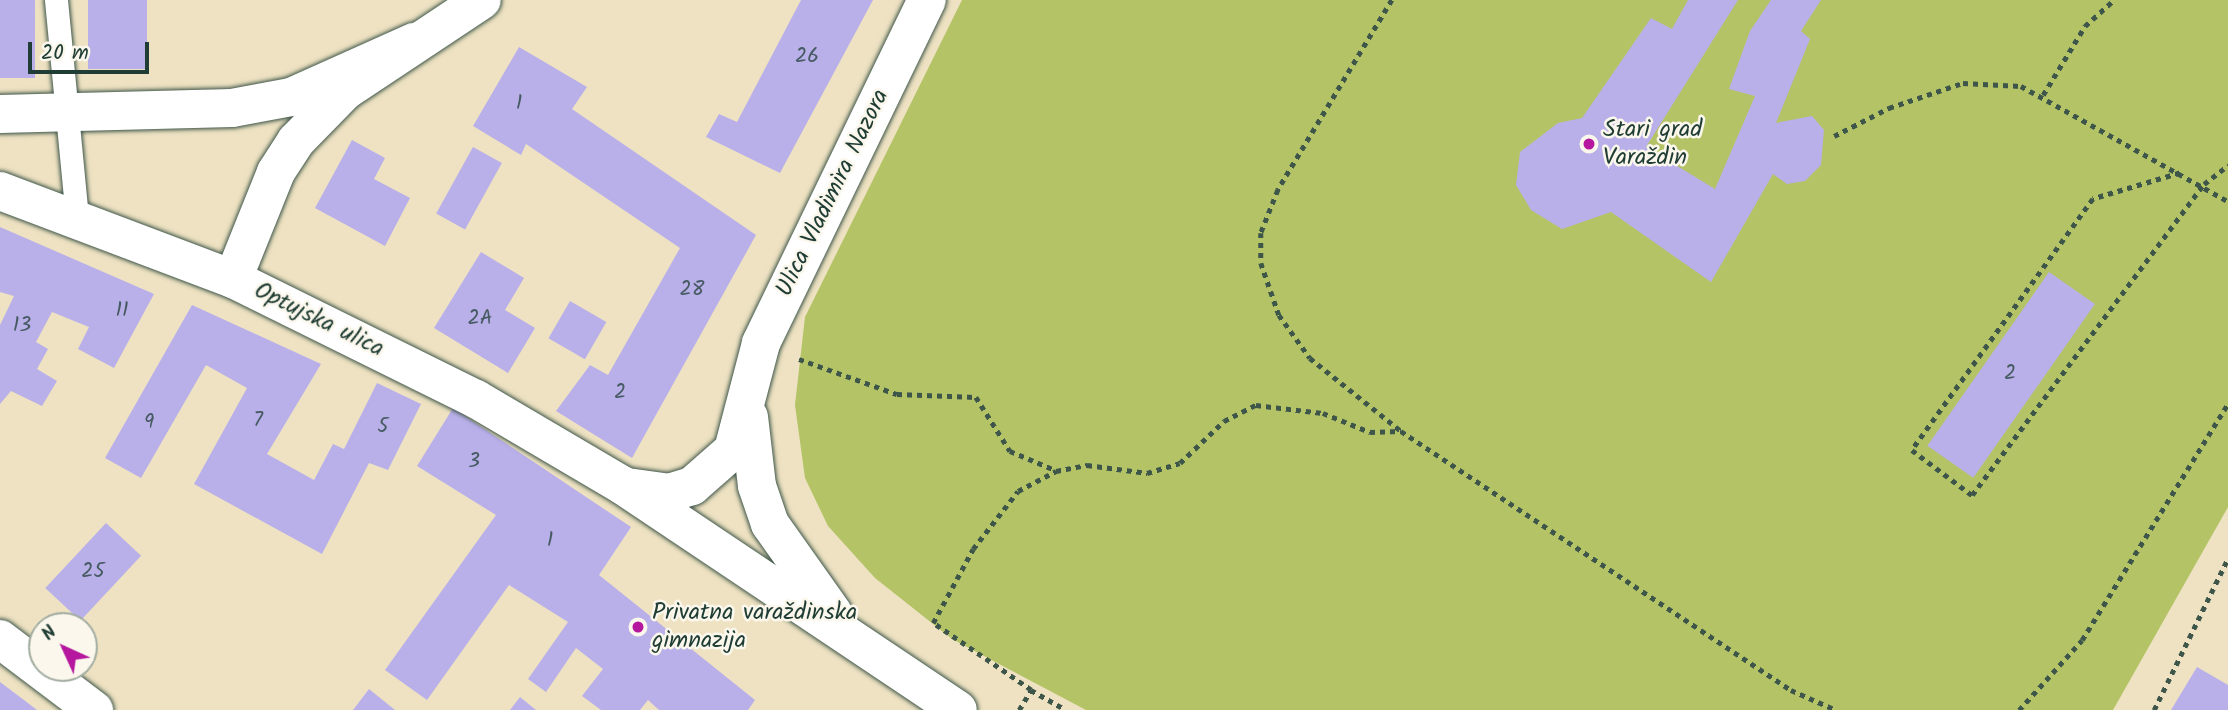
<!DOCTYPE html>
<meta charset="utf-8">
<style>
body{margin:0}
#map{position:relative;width:2228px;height:710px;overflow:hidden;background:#eee2c2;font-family:Kalam,sans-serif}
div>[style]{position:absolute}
.green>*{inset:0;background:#b3c366}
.building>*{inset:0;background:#b9b0ea;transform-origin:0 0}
.path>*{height:4.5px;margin-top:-2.25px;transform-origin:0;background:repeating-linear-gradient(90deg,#3e5649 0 5px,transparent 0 10px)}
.roads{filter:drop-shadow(0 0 2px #3e5649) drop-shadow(0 0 2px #3e5649)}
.service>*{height:23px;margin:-11.5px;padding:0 11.5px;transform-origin:11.5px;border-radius:11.5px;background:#fff}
.minor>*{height:38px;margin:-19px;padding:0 19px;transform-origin:19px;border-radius:19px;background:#fff}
.secondary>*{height:38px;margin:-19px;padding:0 19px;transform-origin:19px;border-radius:19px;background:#fff}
.dots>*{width:19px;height:19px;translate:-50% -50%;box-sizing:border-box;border:4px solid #fbf7ec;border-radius:50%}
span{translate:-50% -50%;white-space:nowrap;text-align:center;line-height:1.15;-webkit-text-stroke:5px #fbf7ec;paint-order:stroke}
.number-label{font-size:21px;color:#465a62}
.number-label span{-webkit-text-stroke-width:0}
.poi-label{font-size:24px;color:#1f3d34}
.left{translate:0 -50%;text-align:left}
.street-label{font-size:24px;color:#1f3d34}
.north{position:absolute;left:28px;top:612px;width:70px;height:70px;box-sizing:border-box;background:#fbf7ec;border:2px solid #a3ada2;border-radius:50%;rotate:315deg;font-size:19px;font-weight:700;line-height:28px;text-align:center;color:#1f3d34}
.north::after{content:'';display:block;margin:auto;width:24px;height:32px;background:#b5179e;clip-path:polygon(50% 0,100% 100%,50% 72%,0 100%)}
.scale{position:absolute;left:28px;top:42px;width:121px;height:32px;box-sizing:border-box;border:4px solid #1f3d34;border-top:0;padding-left:9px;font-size:21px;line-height:24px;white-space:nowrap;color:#1f3d34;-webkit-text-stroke:5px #fbf7ec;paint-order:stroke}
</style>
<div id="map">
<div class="green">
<i style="clip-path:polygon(962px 0,2228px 0,2228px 507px,2113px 710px,1086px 710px,952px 639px,875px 578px,828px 526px,805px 478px,795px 405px,805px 317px)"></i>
</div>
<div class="building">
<i style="left:0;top:0;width:35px;height:78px"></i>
<i style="left:88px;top:0;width:59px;height:69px"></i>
<i style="clip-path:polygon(801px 0,873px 0,780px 173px,706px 137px,719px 114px,737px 122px)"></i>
<i style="clip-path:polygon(1688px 0,1738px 0,1646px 147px,1715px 189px,1755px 96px,1729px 89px,1750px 31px,1771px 0,1821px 0,1801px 31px,1810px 39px,1776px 123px,1812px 116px,1824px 130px,1821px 165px,1805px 181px,1787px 184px,1773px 174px,1711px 282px,1611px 212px,1562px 229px,1531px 210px,1516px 185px,1520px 152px,1558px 123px,1582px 118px,1651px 18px,1672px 29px)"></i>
<i style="clip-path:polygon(519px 47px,587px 87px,572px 109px,756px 235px,632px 458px,556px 411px,590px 365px,608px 375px,680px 248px,526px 144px,521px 155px,473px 126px)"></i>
<i style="clip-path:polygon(352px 140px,385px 158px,374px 179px,410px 198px,385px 246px,315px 208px)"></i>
<i style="left:473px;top:147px;width:33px;height:76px;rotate:29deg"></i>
<i style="clip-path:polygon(0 227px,154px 294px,114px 368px,78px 349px,89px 327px,52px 312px,36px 342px,48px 349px,37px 369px,57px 381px,42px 406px,11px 391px,0 404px,0 325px,14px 296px,0 292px)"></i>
<i style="clip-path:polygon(481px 252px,524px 278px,505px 310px,535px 328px,508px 373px,434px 328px)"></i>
<i style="left:2049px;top:272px;width:56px;height:212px;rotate:35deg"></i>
<i style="left:570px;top:301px;width:42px;height:43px;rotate:30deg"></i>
<i style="clip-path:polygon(192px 305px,321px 364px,267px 454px,314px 480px,333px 444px,344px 449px,377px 383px,421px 404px,388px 470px,369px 463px,322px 554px,194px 484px,247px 388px,206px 365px,141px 478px,105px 458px)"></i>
<i style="clip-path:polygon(453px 408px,631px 527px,599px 575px,755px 700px,748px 710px,659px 710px,648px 700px,640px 710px,601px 710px,582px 696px,603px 669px,576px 648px,546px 692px,528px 679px,568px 622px,509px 585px,427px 700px,385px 670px,496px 515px,417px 466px)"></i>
<i style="left:106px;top:523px;width:48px;height:89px;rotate:43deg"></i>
<i style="clip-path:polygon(2197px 667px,2228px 685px,2228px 710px,2171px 710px)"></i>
<i style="clip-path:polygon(0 682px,20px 697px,37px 710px,0 710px)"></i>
<i style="clip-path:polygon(369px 689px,395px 710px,353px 710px)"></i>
<i style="clip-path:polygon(520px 697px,536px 710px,510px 710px)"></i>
</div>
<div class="path">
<i style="left:1392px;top:0;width:222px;rotate:121deg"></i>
<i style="left:1278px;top:190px;width:46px;rotate:111.6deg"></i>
<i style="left:1261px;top:233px;width:30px;rotate:90deg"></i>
<i style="left:1261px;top:263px;width:55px;rotate:70.9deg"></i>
<i style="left:1279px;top:315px;width:53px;rotate:54.2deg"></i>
<i style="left:1310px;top:358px;width:117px;rotate:38.7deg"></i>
<i style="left:1401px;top:431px;width:468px;rotate:33.6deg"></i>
<i style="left:1791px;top:690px;width:49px;rotate:24deg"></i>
<i style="left:2043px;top:95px;width:81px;rotate:-58.7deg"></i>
<i style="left:2085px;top:26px;width:39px;rotate:-42deg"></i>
<i style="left:1834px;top:136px;width:62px;rotate:-27deg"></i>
<i style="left:1889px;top:108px;width:78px;rotate:-18.7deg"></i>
<i style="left:1963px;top:83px;width:58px;rotate:3deg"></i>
<i style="left:2021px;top:86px;width:237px;rotate:29.1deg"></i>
<i style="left:2180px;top:173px;width:91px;rotate:163.4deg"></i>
<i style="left:2093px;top:199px;width:309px;rotate:125.8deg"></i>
<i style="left:1912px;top:450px;width:75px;rotate:36.9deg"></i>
<i style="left:1972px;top:495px;width:388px;rotate:-53.3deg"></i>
<i style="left:2204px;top:184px;width:31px;rotate:-38deg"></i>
<i style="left:799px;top:359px;width:104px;rotate:19.7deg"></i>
<i style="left:897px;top:394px;width:79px;rotate:2.2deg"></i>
<i style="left:976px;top:397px;width:64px;rotate:57.8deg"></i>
<i style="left:1010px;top:451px;width:49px;rotate:22.9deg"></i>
<i style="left:1031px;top:690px;width:40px;rotate:29.7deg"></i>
<i style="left:1019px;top:710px;width:23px;rotate:-59deg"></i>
<i style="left:1031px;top:690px;width:119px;rotate:-145.6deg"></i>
<i style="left:933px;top:623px;width:84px;rotate:-61.6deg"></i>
<i style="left:973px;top:549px;width:73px;rotate:-52.2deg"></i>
<i style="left:1018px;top:491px;width:43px;rotate:-27.8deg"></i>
<i style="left:1056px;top:471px;width:32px;rotate:-11deg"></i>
<i style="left:1087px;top:465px;width:61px;rotate:7.6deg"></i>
<i style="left:1147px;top:473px;width:34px;rotate:-17deg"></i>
<i style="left:1180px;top:463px;width:61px;rotate:-43.7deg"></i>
<i style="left:1224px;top:421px;width:36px;rotate:-27deg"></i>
<i style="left:1256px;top:405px;width:67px;rotate:6.8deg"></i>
<i style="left:1323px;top:413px;width:51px;rotate:22deg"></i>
<i style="left:1370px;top:432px;width:31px;rotate:-2deg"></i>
<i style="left:2019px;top:710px;width:94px;rotate:-48deg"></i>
<i style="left:2082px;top:640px;width:278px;rotate:-58.3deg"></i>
<i style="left:2154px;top:710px;width:169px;rotate:-64deg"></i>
</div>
<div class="roads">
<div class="service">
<i style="left:56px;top:0;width:220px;rotate:84.5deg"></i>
</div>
<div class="minor">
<i style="left:0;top:639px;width:118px;rotate:37.1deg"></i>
</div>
<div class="secondary">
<i style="left:0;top:114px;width:232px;rotate:-1.5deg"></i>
<i style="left:232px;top:108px;width:60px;rotate:-10.6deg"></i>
<i style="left:291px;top:97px;width:135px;rotate:-24.1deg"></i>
<i style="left:0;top:191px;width:249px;rotate:20.7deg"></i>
<i style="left:233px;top:279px;width:271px;rotate:26.3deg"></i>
<i style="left:476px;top:399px;width:169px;rotate:30.5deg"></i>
<i style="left:622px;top:485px;width:404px;rotate:33.8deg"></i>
<i style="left:233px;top:279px;width:115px;rotate:-68.1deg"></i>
<i style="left:276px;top:172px;width:37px;rotate:-57deg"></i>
<i style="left:296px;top:141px;width:70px;rotate:-45.6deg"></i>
<i style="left:345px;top:91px;width:164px;rotate:-33.6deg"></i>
<i style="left:749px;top:417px;width:69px;rotate:83.4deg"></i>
<i style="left:757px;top:486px;width:40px;rotate:71.1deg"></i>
<i style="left:770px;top:524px;width:109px;rotate:54.7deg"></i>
<i style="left:627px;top:487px;width:42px;rotate:8.1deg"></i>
<i style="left:669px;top:493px;width:24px;rotate:-17deg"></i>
<i style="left:692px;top:486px;width:55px;rotate:-41.3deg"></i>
<i style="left:733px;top:450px;width:111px;rotate:-75.3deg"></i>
<i style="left:761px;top:343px;width:381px;rotate:-64.2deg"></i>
</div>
</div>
<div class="dots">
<i style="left:1589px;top:144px;background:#b5179e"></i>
<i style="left:638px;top:627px;background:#b5179e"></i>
</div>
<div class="number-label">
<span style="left:807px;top:57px">26</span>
<span style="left:519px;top:104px">1</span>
<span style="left:692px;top:290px">28</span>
<span style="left:122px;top:311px">11</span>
<span style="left:480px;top:319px">2A</span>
<span style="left:22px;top:326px">13</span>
<span style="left:2010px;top:374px">2</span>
<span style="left:620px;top:393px">2</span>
<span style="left:258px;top:421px">7</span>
<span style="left:149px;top:423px">9</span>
<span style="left:383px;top:427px">5</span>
<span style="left:474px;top:462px">3</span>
<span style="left:550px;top:541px">1</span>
<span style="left:93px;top:572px">25</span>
</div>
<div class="poi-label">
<span class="left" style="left:1603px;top:144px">Stari grad<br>Varaždin</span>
<span class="left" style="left:652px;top:627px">Privatna varaždinska<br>gimnazija</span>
</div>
<div class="street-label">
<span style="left:833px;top:193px;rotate:-64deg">Ulica Vladimira Nazora</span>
<span style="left:319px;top:320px;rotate:26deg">Optujska ulica</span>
</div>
<div class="north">N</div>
<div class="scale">20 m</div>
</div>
